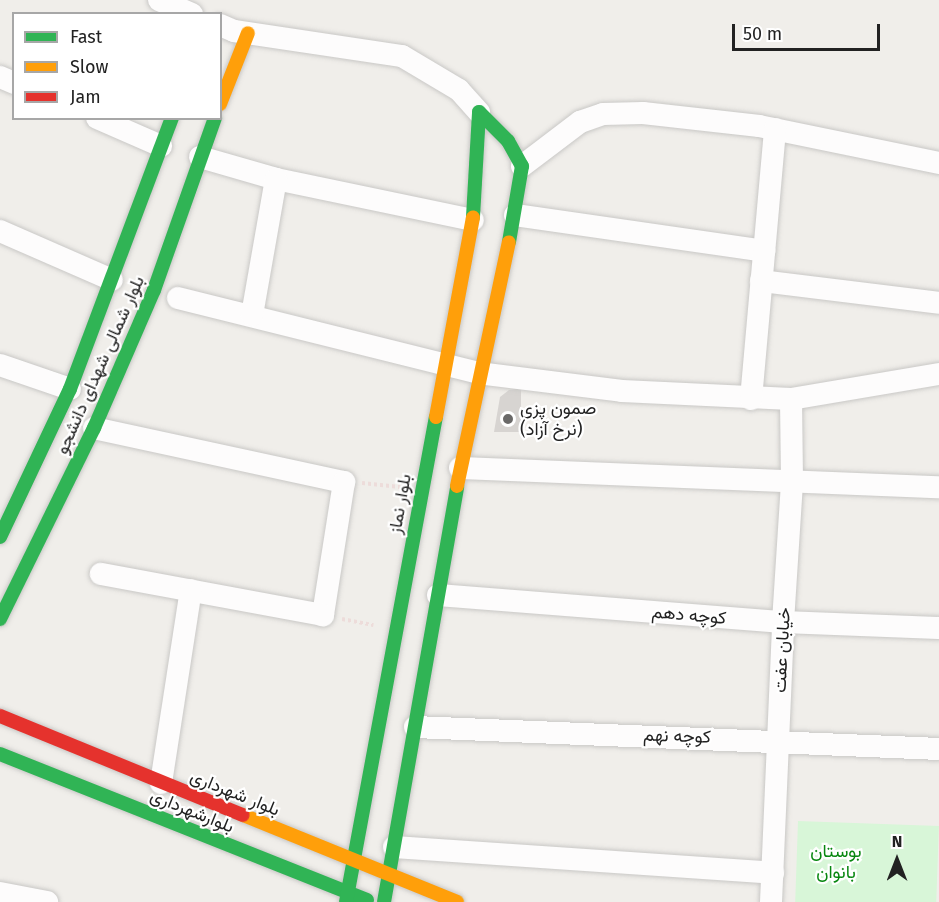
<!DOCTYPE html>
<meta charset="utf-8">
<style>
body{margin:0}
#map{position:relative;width:939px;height:902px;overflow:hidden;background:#f0eeea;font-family:"Fira Sans",Vazirmatn,sans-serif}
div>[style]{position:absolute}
.park>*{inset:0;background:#d8f6d8;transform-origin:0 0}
.building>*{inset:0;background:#d7d4d1}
.path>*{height:4px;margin-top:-2px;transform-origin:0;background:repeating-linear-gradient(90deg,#eddcda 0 3px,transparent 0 6px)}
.roads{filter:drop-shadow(0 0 2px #c9c8c6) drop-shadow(0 0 2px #c9c8c6)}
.street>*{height:22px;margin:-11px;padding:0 11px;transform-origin:11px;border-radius:11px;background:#fdfcfc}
.fast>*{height:14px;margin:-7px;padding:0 7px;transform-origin:7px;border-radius:7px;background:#30b455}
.slow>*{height:14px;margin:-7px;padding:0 7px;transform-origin:7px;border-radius:7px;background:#ff9f0a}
.jam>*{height:14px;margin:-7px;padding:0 7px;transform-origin:7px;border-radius:7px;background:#e5322d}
.dots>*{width:16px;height:16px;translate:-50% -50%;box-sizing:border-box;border:3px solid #fff;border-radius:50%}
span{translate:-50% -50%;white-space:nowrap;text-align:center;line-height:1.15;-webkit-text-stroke:4.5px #fff;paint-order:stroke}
.street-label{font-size:18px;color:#222}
.poi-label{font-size:18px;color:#222}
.left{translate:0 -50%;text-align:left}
.park-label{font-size:18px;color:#088710}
.legend{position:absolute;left:12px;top:12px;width:210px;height:108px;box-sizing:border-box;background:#fff;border:2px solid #a7a7a7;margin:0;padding:8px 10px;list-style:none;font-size:18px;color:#222}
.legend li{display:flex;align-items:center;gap:12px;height:30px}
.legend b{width:30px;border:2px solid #a7a7a7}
.north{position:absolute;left:867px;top:830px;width:60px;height:60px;-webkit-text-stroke:4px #fff;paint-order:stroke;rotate:0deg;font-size:16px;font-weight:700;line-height:24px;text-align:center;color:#222}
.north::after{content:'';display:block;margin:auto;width:21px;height:27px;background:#222;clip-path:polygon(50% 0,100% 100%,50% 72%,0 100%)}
.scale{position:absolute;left:732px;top:24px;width:148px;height:27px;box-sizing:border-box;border:3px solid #222;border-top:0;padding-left:8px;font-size:18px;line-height:21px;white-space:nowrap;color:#222;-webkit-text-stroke:4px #fff;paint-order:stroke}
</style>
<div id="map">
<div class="park">
<i style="left:798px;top:821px;width:141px;height:81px;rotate:2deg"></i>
</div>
<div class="building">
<i style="clip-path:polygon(521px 388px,521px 432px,494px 432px,500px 397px,509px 390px)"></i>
</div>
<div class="path">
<i style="left:362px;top:483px;width:38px;rotate:6deg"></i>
<i style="left:342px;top:619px;width:32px;rotate:11deg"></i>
</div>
<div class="roads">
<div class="street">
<i style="left:159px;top:0;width:36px;rotate:23deg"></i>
<i style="left:220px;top:25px;width:15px;rotate:23deg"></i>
<i style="left:234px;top:31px;width:170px;rotate:8.5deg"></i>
<i style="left:402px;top:56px;width:66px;rotate:30.8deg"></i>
<i style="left:459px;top:90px;width:30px;rotate:48deg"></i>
<i style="left:0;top:77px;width:15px;rotate:23deg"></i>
<i style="left:97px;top:118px;width:70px;rotate:23.6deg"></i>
<i style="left:200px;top:157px;width:79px;rotate:16.1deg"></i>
<i style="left:276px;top:179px;width:201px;rotate:11.8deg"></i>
<i style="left:522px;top:166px;width:73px;rotate:-37.2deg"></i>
<i style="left:580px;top:122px;width:24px;rotate:-19deg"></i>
<i style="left:603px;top:114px;width:40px;rotate:-1.4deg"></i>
<i style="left:643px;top:113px;width:117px;rotate:6.4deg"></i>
<i style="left:759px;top:126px;width:184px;rotate:11.6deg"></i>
<i style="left:515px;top:215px;width:252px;rotate:8.2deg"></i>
<i style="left:0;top:231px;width:122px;rotate:23.6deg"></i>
<i style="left:761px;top:281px;width:179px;rotate:7deg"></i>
<i style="left:178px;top:298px;width:309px;rotate:14deg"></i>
<i style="left:478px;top:373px;width:145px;rotate:7.1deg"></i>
<i style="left:622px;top:391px;width:169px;rotate:2.7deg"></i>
<i style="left:791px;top:399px;width:150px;rotate:-9.6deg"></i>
<i style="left:252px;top:315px;width:138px;rotate:-80deg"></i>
<i style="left:0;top:365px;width:74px;rotate:18.9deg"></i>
<i style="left:751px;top:399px;width:271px;rotate:-84.9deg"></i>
<i style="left:94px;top:428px;width:256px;rotate:12.2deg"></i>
<i style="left:344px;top:482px;width:135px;rotate:99deg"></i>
<i style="left:323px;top:615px;width:226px;rotate:-169.5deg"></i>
<i style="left:460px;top:468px;width:479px;rotate:2.3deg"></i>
<i style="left:438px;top:595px;width:346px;rotate:4.5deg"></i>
<i style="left:783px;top:622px;width:156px;rotate:2.2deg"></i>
<i style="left:415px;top:727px;width:524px;rotate:2.4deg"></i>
<i style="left:161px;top:783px;width:195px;rotate:-81.2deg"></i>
<i style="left:394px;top:847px;width:380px;rotate:3.9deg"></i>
<i style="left:0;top:893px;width:48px;rotate:10.8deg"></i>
<i style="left:771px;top:902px;width:280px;rotate:-87.5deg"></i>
<i style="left:783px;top:622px;width:141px;rotate:-86.3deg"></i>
<i style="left:792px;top:481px;width:82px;rotate:-90.7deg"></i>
</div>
<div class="fast">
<i style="left:479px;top:112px;width:41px;rotate:45deg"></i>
<i style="left:508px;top:141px;width:29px;rotate:61deg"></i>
<i style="left:522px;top:166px;width:77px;rotate:99.7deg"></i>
<i style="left:473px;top:217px;width:105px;rotate:-86.7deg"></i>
<i style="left:0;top:537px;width:164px;rotate:-64.7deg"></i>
<i style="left:70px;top:389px;width:290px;rotate:-69.4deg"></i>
<i style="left:0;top:619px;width:213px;rotate:-63.8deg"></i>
<i style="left:94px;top:428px;width:150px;rotate:-66.5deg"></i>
<i style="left:154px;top:290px;width:182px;rotate:-70.5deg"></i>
<i style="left:0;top:754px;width:395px;rotate:21.7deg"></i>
<i style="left:346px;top:902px;width:493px;rotate:-79.5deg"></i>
<i style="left:384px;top:902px;width:422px;rotate:-80deg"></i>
</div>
<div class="slow">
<i style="left:220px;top:104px;width:76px;rotate:-68.5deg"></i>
<i style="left:436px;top:417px;width:203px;rotate:-79.5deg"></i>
<i style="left:457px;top:486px;width:249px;rotate:-78deg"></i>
<i style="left:243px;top:815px;width:231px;rotate:22.1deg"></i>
</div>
<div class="jam">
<i style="left:0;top:716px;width:262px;rotate:22.2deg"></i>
</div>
</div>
<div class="dots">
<i style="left:508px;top:419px;background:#6a6968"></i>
</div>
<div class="street-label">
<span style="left:100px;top:365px;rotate:-66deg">بلوار شمالی شهدای دانشجو</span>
<span style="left:400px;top:504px;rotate:-80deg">بلوار نماز</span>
<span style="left:689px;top:615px;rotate:5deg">کوچه دهم</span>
<span style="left:782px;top:650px;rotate:-87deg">خیابان عفت</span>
<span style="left:677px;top:736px;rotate:2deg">کوچه نهم</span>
<span style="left:235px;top:793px;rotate:22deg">بلوار شهرداری</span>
<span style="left:192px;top:811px;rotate:22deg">بلوارشهرداری</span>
</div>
<div class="poi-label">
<span class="left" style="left:520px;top:419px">صمون پزی<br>(نرخ آزاد)</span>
</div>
<div class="park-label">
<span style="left:836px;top:862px">بوستان<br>بانوان</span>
</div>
<ul class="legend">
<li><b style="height:8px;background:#30b455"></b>Fast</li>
<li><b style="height:8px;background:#ff9f0a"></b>Slow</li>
<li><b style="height:8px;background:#e5322d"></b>Jam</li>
</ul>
<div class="north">N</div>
<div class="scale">50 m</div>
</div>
